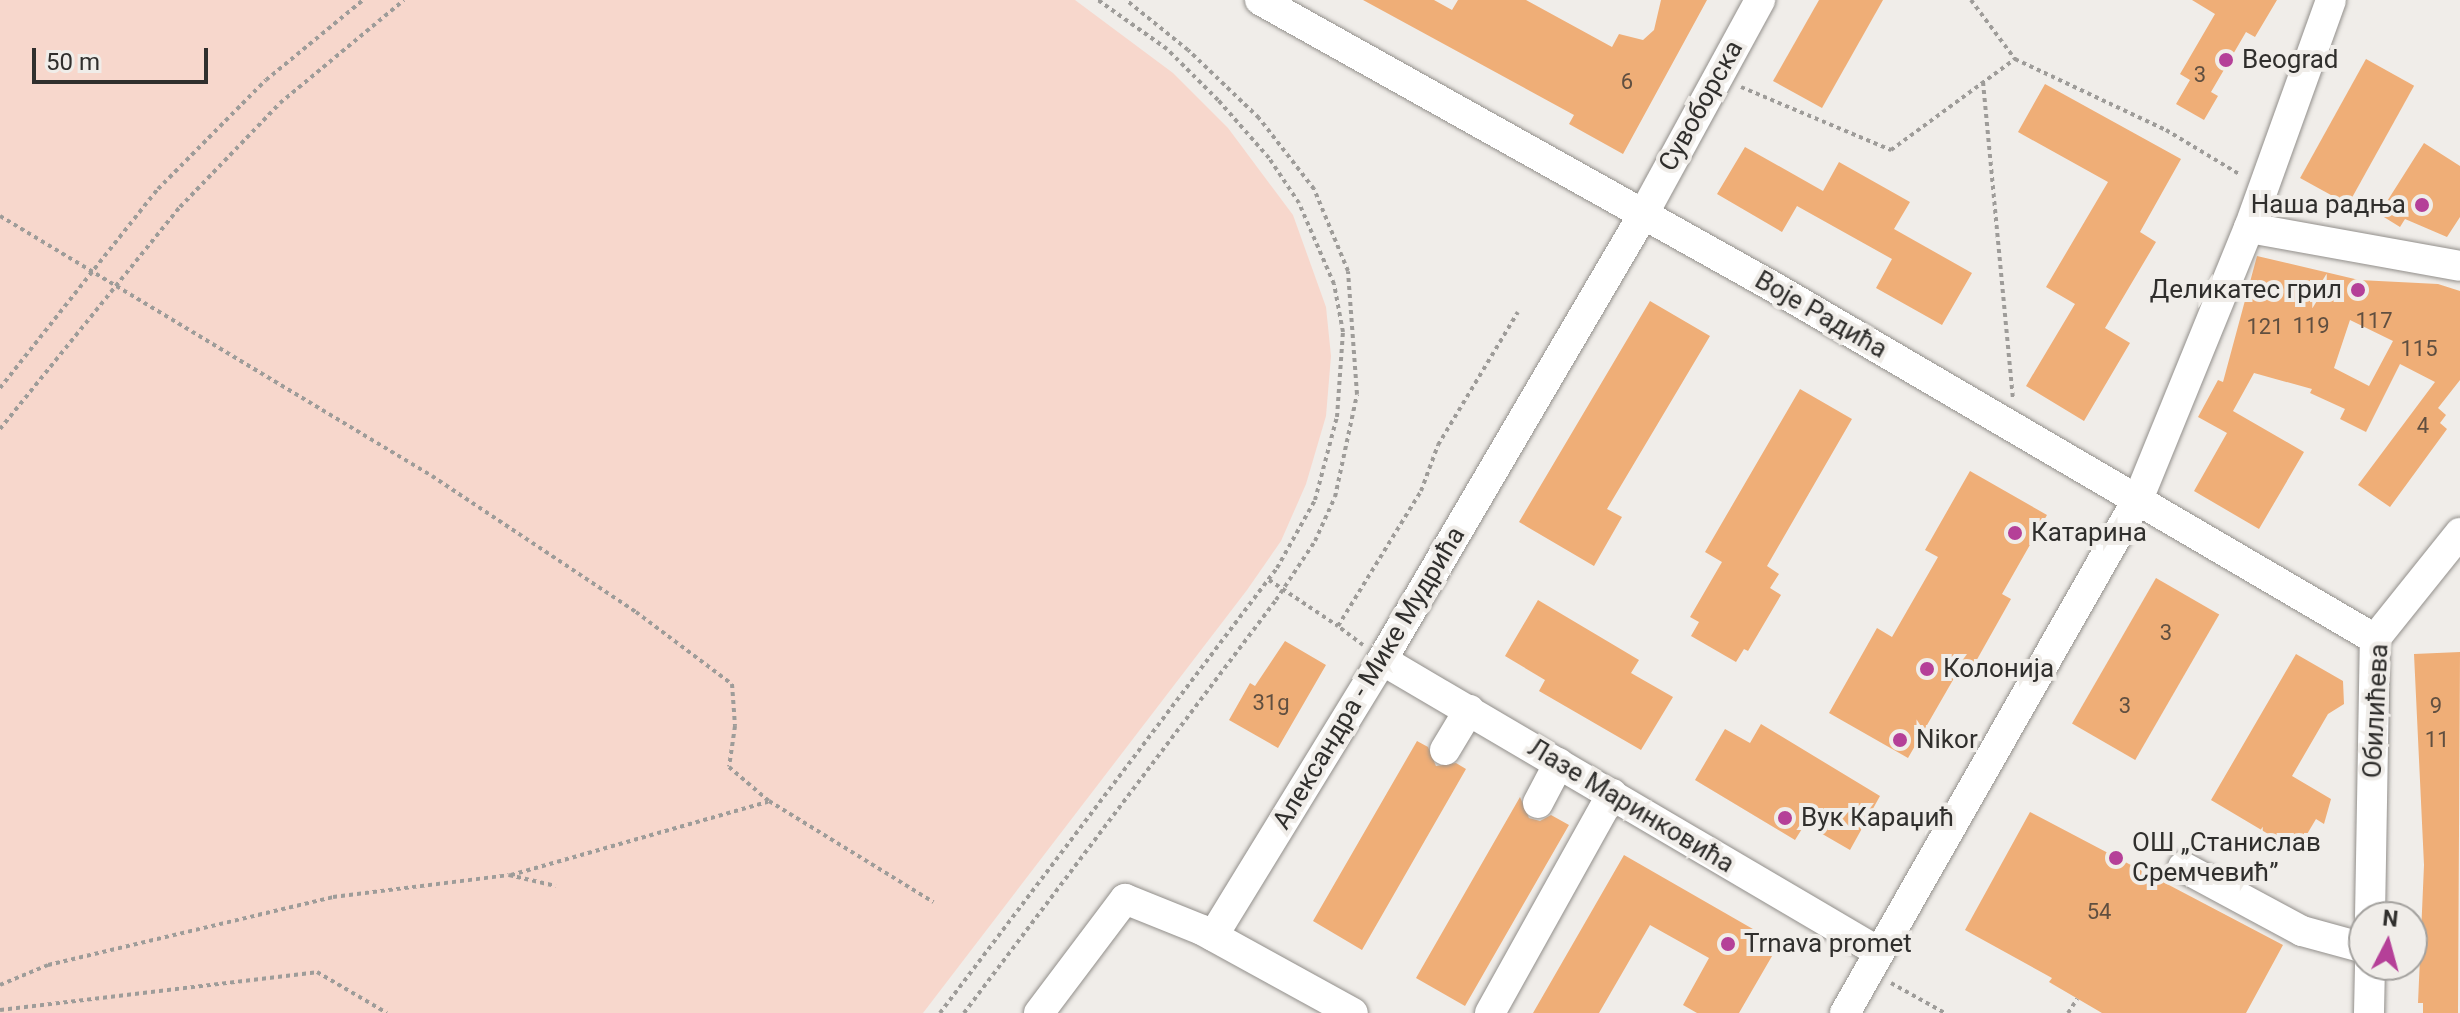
<!DOCTYPE html>
<meta charset="utf-8">
<style>
body{margin:0}
#map{position:relative;width:2460px;height:1013px;overflow:hidden;background:#f0ede9;font-family:Roboto,sans-serif}
div>[style]{position:absolute}
.green>*{inset:0;background:#f7d7cc}
.building>*{inset:0;background:#efae77;transform-origin:0 0}
.path>*{height:4px;margin-top:-2px;transform-origin:0;background:repeating-linear-gradient(90deg,#9e9c99 0 4px,transparent 0 8px)}
.roads{filter:drop-shadow(0 0 2px #928f8b) drop-shadow(0 0 2px #928f8b)}
.minor>*{height:30px;margin:-15px;padding:0 15px;transform-origin:15px;border-radius:15px;background:#fff}
.dots>*{width:22px;height:22px;translate:-50% -50%;box-sizing:border-box;border:4px solid #f0ede9;border-radius:50%}
span{translate:-50% -50%;white-space:nowrap;text-align:center;line-height:1.15;-webkit-text-stroke:8px #f0ede9;paint-order:stroke}
.number-label{font-size:22px;color:#604f40}
.number-label span{-webkit-text-stroke-width:0}
.poi-label{font-size:26px;color:#302f2d}
.left{translate:0 -50%;text-align:left}
.right{translate:-100% -50%;text-align:right}
.street-label{font-size:26px;color:#302f2d}
.north{position:absolute;left:2348px;top:901px;width:80px;height:80px;box-sizing:border-box;background:#f0ede9;border:2px solid #a3a19e;border-radius:50%;rotate:6deg;font-size:22px;font-weight:700;line-height:32px;text-align:center;color:#302f2d}
.north::after{content:'';display:block;margin:auto;width:28px;height:36px;background:#b54098;clip-path:polygon(50% 0,100% 100%,50% 72%,0 100%)}
.scale{position:absolute;left:32px;top:48px;width:176px;height:36px;box-sizing:border-box;border:4px solid #302f2d;border-top:0;padding-left:10px;font-size:24px;line-height:28px;white-space:nowrap;color:#302f2d;-webkit-text-stroke:6px #f0ede9;paint-order:stroke}
</style>
<div id="map">
<div class="green">
<i style="clip-path:polygon(0 0,1075px 0,1173px 73px,1228px 128px,1293px 215px,1326px 307px,1331px 356px,1326px 416px,1306px 484px,1281px 541px,1247px 590px,923px 1013px,0 1013px)"></i>
</div>
<div class="building">
<i style="clip-path:polygon(1363px 0,1434px 0,1452px 10px,1458px 0,1526px 0,1612px 47px,1619px 34px,1643px 40px,1654px 30px,1661px 0,1707px 0,1623px 154px,1569px 124px,1574px 115px)"></i>
<i style="clip-path:polygon(1819px 0,1883px 0,1822px 108px,1773px 81px)"></i>
<i style="clip-path:polygon(2192px 0,2277px 0,2255px 37px,2246px 32px,2211px 92px,2218px 96px,2204px 120px,2176px 104px,2190px 80px,2180px 74px,2215px 14px)"></i>
<i style="left:2366px;top:59px;width:55px;height:136px;rotate:29deg"></i>
<i style="clip-path:polygon(2045px 84px,2181px 159px,2140px 232px,2156px 242px,2105px 328px,2130px 343px,2084px 421px,2026px 386px,2075px 304px,2046px 287px,2108px 182px,2018px 132px)"></i>
<i style="clip-path:polygon(2424px 143px,2460px 166px,2460px 217px,2447px 237px,2405px 219px,2400px 227px,2379px 214px)"></i>
<i style="clip-path:polygon(1745px 147px,1823px 191px,1839px 162px,1910px 202px,1894px 229px,1972px 273px,1942px 325px,1876px 288px,1892px 259px,1797px 206px,1782px 232px,1717px 194px)"></i>
<i style="clip-path:polygon(evenodd,2257px 256px,2359px 280px,2438px 284px,2460px 291px,2460px 380px,2438px 408px,2446px 415px,2440px 423px,2447px 429px,2390px 507px,2358px 485px,2435px 382px,2400px 364px,2366px 432px,2340px 419px,2345px 409px,2310px 393px,2312px 389px,2254px 373px,2233px 411px,2304px 452px,2259px 529px,2194px 491px,2227px 433px,2198px 417px,2218px 380px,2223px 382px,2257px 256px,2350px 320px,2393px 341px,2369px 386px,2334px 368px,2350px 320px)"></i>
<i style="clip-path:polygon(1650px 301px,1710px 336px,1607px 509px,1622px 517px,1594px 566px,1519px 522px)"></i>
<i style="clip-path:polygon(1800px 389px,1852px 419px,1767px 566px,1779px 574px,1770px 588px,1781px 595px,1748px 651px,1744px 649px,1736px 662px,1691px 636px,1699px 622px,1690px 617px,1722px 562px,1705px 552px)"></i>
<i style="clip-path:polygon(1970px 471px,2047px 515px,2002px 594px,2011px 599px,1966px 679px,1957px 673px,1908px 758px,1829px 713px,1877px 628px,1892px 637px,1938px 557px,1925px 550px)"></i>
<i style="left:2156px;top:578px;width:73px;height:168px;rotate:30deg"></i>
<i style="clip-path:polygon(1538px 600px,1639px 660px,1631px 673px,1673px 697px,1641px 750px,1539px 691px,1545px 680px,1505px 656px)"></i>
<i style="clip-path:polygon(1285px 641px,1326px 665px,1278px 748px,1229px 720px,1250px 683px,1255px 686px)"></i>
<i style="clip-path:polygon(2460px 652px,2458px 1013px,2423px 1013px,2423px 1003px,2418px 1003px,2424px 865px,2414px 654px)"></i>
<i style="clip-path:polygon(2296px 654px,2343px 681px,2344px 704px,2328px 714px,2292px 776px,2331px 799px,2324px 824px,2316px 819px,2297px 851px,2211px 800px)"></i>
<i style="clip-path:polygon(1761px 724px,1880px 796px,1850px 850px,1805px 824px,1795px 840px,1695px 780px,1725px 729px,1750px 743px)"></i>
<i style="clip-path:polygon(1417px 741px,1428px 747px,1436px 766px,1456px 763px,1466px 769px,1362px 950px,1313px 921px)"></i>
<i style="clip-path:polygon(1520px 797px,1529px 818px,1540px 821px,1551px 815px,1569px 825px,1465px 1006px,1416px 978px)"></i>
<i style="clip-path:polygon(2030px 812px,2283px 945px,2246px 1013px,2102px 1013px,2049px 982px,2052px 978px,1965px 930px)"></i>
<i style="clip-path:polygon(1624px 855px,1779px 944px,1739px 1013px,1697px 1013px,1683px 1005px,1709px 958px,1650px 925px,1599px 1013px,1533px 1013px)"></i>
</div>
<div class="path">
<i style="left:1971px;top:0;width:74px;rotate:53.3deg"></i>
<i style="left:2015px;top:59px;width:167px;rotate:25.2deg"></i>
<i style="left:2166px;top:130px;width:85px;rotate:31.1deg"></i>
<i style="left:1983px;top:82px;width:317px;rotate:84.6deg"></i>
<i style="left:1741px;top:87px;width:163px;rotate:22.8deg"></i>
<i style="left:1891px;top:150px;width:154px;rotate:-36.3deg"></i>
<i style="left:0;top:216px;width:504px;rotate:31.04deg"></i>
<i style="left:432px;top:476px;width:245px;rotate:33.7deg"></i>
<i style="left:636px;top:612px;width:120px;rotate:36.9deg"></i>
<i style="left:732px;top:684px;width:42px;rotate:85.9deg"></i>
<i style="left:735px;top:726px;width:41px;rotate:98.3deg"></i>
<i style="left:729px;top:767px;width:52px;rotate:40.4deg"></i>
<i style="left:769px;top:801px;width:193px;rotate:31.6deg"></i>
<i style="left:0;top:388px;width:254px;rotate:-51.6deg"></i>
<i style="left:158px;top:189px;width:153px;rotate:-45.3deg"></i>
<i style="left:266px;top:80px;width:126px;rotate:-39.5deg"></i>
<i style="left:0;top:429px;width:286px;rotate:-51deg"></i>
<i style="left:180px;top:207px;width:144px;rotate:-46.1deg"></i>
<i style="left:280px;top:103px;width:161px;rotate:-39.7deg"></i>
<i style="left:1269px;top:580px;width:83px;rotate:33.7deg"></i>
<i style="left:1363px;top:645px;width:31px;rotate:-143deg"></i>
<i style="left:1338px;top:626px;width:158px;rotate:-58.4deg"></i>
<i style="left:1421px;top:491px;width:49px;rotate:-69.7deg"></i>
<i style="left:1438px;top:445px;width:155px;rotate:-59deg"></i>
<i style="left:511px;top:875px;width:267px;rotate:-15.9deg"></i>
<i style="left:1891px;top:983px;width:62px;rotate:29.1deg"></i>
<i style="left:0;top:985px;width:52px;rotate:-22.6deg"></i>
<i style="left:48px;top:965px;width:293px;rotate:-13.4deg"></i>
<i style="left:333px;top:897px;width:177px;rotate:-7.1deg"></i>
<i style="left:509px;top:875px;width:48px;rotate:13.2deg"></i>
<i style="left:0;top:1010px;width:319px;rotate:-6.8deg"></i>
<i style="left:317px;top:972px;width:81px;rotate:30.4deg"></i>
<i style="left:940px;top:1013px;width:558px;rotate:-52.86deg"></i>
<i style="left:1277px;top:568px;width:78px;rotate:-60.8deg"></i>
<i style="left:1315px;top:500px;width:86px;rotate:-75.2deg"></i>
<i style="left:1337px;top:417px;width:85px;rotate:-86deg"></i>
<i style="left:1343px;top:332px;width:49px;rotate:-100.6deg"></i>
<i style="left:1334px;top:284px;width:88px;rotate:-113.4deg"></i>
<i style="left:1299px;top:203px;width:54px;rotate:-123.7deg"></i>
<i style="left:1269px;top:158px;width:77px;rotate:-131.3deg"></i>
<i style="left:1218px;top:100px;width:72px;rotate:-135deg"></i>
<i style="left:1167px;top:49px;width:85px;rotate:-144.6deg"></i>
<i style="left:964px;top:1013px;width:518px;rotate:-52.93deg"></i>
<i style="left:1276px;top:600px;width:71px;rotate:-56.5deg"></i>
<i style="left:1315px;top:541px;width:48px;rotate:-65.6deg"></i>
<i style="left:1335px;top:497px;width:105px;rotate:-77.9deg"></i>
<i style="left:1357px;top:394px;width:123px;rotate:-94.2deg"></i>
<i style="left:1348px;top:271px;width:89px;rotate:-112.5deg"></i>
<i style="left:1314px;top:189px;width:90px;rotate:-127.8deg"></i>
<i style="left:1259px;top:118px;width:98px;rotate:-136.2deg"></i>
<i style="left:1188px;top:50px;width:80px;rotate:-141.1deg"></i>
<i style="left:2068px;top:1013px;width:17px;rotate:-57deg"></i>
</div>
<div class="roads">
<div class="minor">
<i style="left:1260px;top:0;width:592px;rotate:29.2deg"></i>
<i style="left:1777px;top:289px;width:693px;rotate:30.34deg"></i>
<i style="left:2249px;top:228px;width:214px;rotate:10.2deg"></i>
<i style="left:1382px;top:660px;width:576px;rotate:30.44deg"></i>
<i style="left:1445px;top:750px;width:47px;rotate:-59deg"></i>
<i style="left:1538px;top:803px;width:45px;rotate:-62.3deg"></i>
<i style="left:2183px;top:867px;width:135px;rotate:28.3deg"></i>
<i style="left:2302px;top:931px;width:64px;rotate:15.3deg"></i>
<i style="left:2370px;top:917px;width:278px;rotate:-89deg"></i>
<i style="left:2375px;top:639px;width:136px;rotate:-51.3deg"></i>
<i style="left:1213px;top:936px;width:324px;rotate:-58.5deg"></i>
<i style="left:1382px;top:660px;width:518px;rotate:-59.62deg"></i>
<i style="left:1644px;top:213px;width:243px;rotate:-61.4deg"></i>
<i style="left:1039px;top:1013px;width:143px;rotate:-53deg"></i>
<i style="left:1125px;top:899px;width:83px;rotate:21.9deg"></i>
<i style="left:1202px;top:930px;width:172px;rotate:28.8deg"></i>
<i style="left:1490px;top:1013px;width:251px;rotate:-60.9deg"></i>
<i style="left:1845px;top:1013px;width:594px;rotate:-60.33deg"></i>
<i style="left:2139px;top:497px;width:291px;rotate:-67.8deg"></i>
<i style="left:2249px;top:228px;width:242px;rotate:-70.2deg"></i>
<i style="left:2369px;top:1013px;width:48px;rotate:-88.8deg"></i>
</div>
</div>
<div class="dots">
<i style="left:2226px;top:60px;background:#b54098"></i>
<i style="left:2422px;top:205px;background:#b54098"></i>
<i style="left:2358px;top:290px;background:#b54098"></i>
<i style="left:2015px;top:533px;background:#b54098"></i>
<i style="left:1927px;top:669px;background:#b54098"></i>
<i style="left:1900px;top:740px;background:#b54098"></i>
<i style="left:1785px;top:818px;background:#b54098"></i>
<i style="left:2116px;top:858px;background:#b54098"></i>
<i style="left:1728px;top:944px;background:#b54098"></i>
</div>
<div class="number-label">
<span style="left:2200px;top:75px">3</span>
<span style="left:1627px;top:82px">6</span>
<span style="left:2374px;top:321px">117</span>
<span style="left:2311px;top:326px">119</span>
<span style="left:2265px;top:327px">121</span>
<span style="left:2419px;top:349px">115</span>
<span style="left:2423px;top:426px">4</span>
<span style="left:2166px;top:633px">3</span>
<span style="left:1271px;top:703px">31g</span>
<span style="left:2125px;top:706px">3</span>
<span style="left:2436px;top:706px">9</span>
<span style="left:2437px;top:740px">11</span>
<span style="left:2099px;top:912px">54</span>
</div>
<div class="poi-label">
<span class="left" style="left:2242px;top:60px">Beograd</span>
<span class="right" style="left:2406px;top:205px">Наша радња</span>
<span class="right" style="left:2342px;top:290px">Деликатес грил</span>
<span class="left" style="left:2031px;top:533px">Катарина</span>
<span class="left" style="left:1943px;top:669px">Колонија</span>
<span class="left" style="left:1916px;top:740px">Nikor</span>
<span class="left" style="left:1801px;top:818px">Вук Караџић</span>
<span class="left" style="left:2132px;top:858px">ОШ „Станислав<br>Сремчевић”</span>
<span class="left" style="left:1744px;top:944px">Trnava promet</span>
</div>
<div class="street-label">
<span style="left:1701px;top:106px;rotate:-61deg">Сувоборска</span>
<span style="left:1821px;top:315px;rotate:30deg">Воје Радића</span>
<span style="left:1369px;top:678px;rotate:-59deg">Александра - Мике Мудрића</span>
<span style="left:2376px;top:711px;rotate:-87deg">Обилићева</span>
<span style="left:1631px;top:806px;rotate:31deg">Лазе Маринковића</span>
</div>
<div class="north">N</div>
<div class="scale">50 m</div>
</div>
